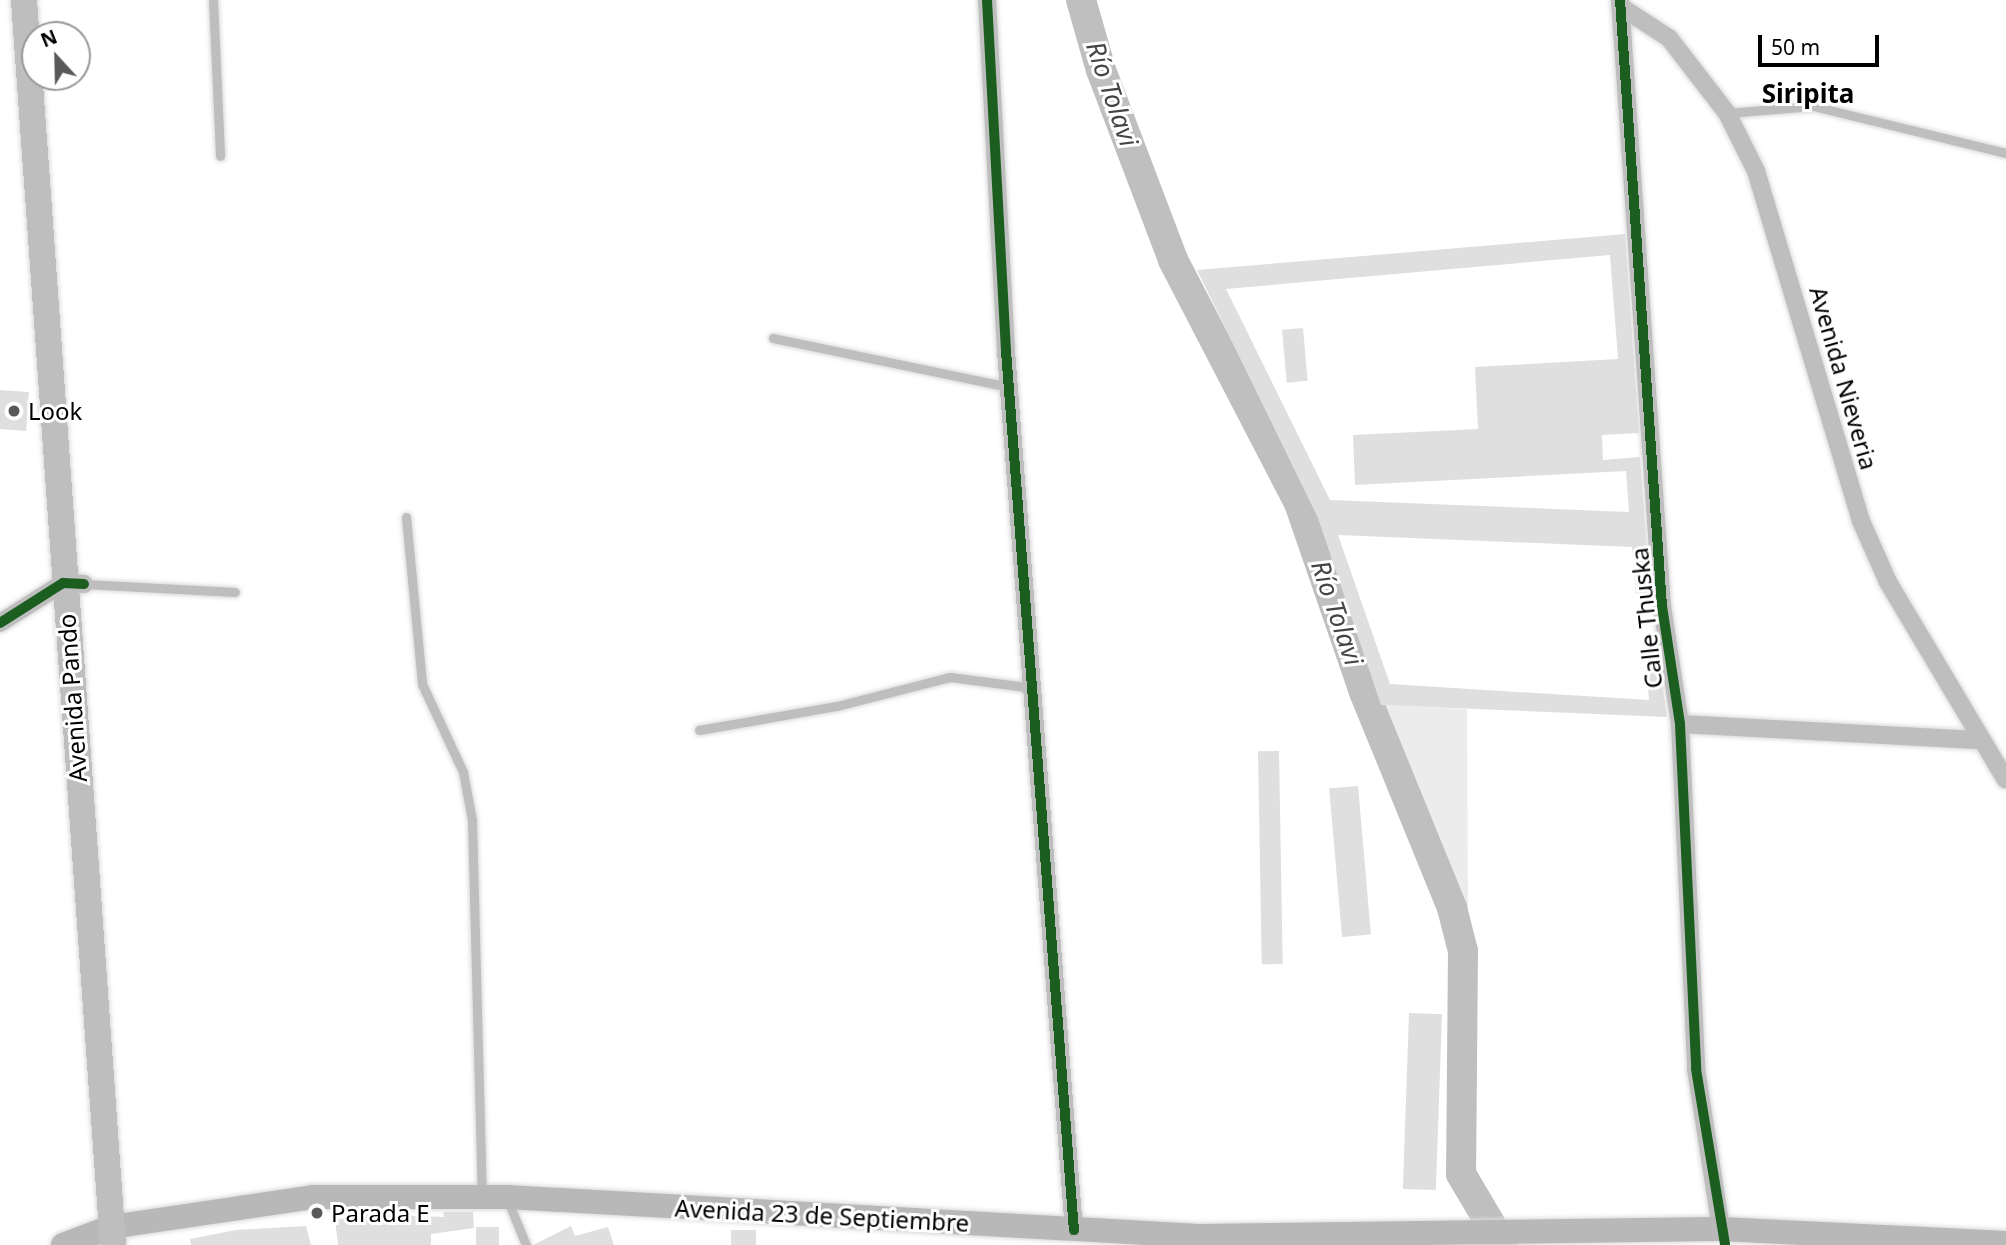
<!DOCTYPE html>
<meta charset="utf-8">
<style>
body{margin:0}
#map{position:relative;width:2006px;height:1245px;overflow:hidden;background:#fff;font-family:"Noto Sans",sans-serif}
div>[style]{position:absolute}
.green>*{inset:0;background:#ececec}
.river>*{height:30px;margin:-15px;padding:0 15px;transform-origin:15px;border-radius:15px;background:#bfbfbf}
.building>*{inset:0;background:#dfdfdf;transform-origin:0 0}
.roads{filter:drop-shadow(0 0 2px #dbdbdb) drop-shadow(0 0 2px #dbdbdb)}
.lane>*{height:9px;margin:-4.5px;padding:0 4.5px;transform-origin:4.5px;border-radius:4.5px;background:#bebebe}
.street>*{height:18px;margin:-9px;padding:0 9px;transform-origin:9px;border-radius:9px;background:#bebebe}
.secondary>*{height:24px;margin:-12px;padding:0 12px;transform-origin:12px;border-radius:12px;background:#b8b8b8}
.primary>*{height:26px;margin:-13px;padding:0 13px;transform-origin:13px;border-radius:13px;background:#bebebe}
.cycleway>*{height:10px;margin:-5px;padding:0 5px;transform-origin:5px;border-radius:5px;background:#1b5e20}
.dots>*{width:19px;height:19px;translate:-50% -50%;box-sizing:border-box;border:4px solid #fff;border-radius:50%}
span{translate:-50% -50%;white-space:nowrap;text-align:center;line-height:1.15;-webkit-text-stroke:6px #fff;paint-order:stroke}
.street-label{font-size:24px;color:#000}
.poi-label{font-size:24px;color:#000}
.left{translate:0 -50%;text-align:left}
.water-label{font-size:26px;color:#444;font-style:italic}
.neighbourhood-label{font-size:26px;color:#000;font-weight:700}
.north{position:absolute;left:21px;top:21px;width:70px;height:70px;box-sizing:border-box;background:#fff;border:2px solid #999;border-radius:50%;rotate:338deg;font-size:19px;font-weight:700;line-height:28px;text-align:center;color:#000}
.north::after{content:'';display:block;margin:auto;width:24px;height:32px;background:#595959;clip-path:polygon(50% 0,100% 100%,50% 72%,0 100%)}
.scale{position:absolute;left:1758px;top:35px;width:121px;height:32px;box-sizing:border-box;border:4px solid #000;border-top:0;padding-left:9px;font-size:21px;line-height:24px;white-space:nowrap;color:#000;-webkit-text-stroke:5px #fff;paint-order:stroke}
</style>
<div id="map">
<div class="green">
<i style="clip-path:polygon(1381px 705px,1467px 709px,1468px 912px)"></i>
</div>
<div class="river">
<i style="left:1081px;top:0;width:73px;rotate:74.1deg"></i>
<i style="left:1101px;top:70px;width:203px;rotate:69.2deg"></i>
<i style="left:1173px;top:260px;width:274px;rotate:62.6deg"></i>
<i style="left:1299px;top:503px;width:200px;rotate:71deg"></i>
<i style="left:1364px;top:692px;width:233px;rotate:67.8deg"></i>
<i style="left:1452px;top:908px;width:44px;rotate:75.7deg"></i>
<i style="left:1463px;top:951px;width:223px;rotate:90.5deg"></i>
<i style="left:1461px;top:1174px;width:82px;rotate:59.4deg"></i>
</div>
<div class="building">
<i style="clip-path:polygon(evenodd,1625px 234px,1639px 433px,1602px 435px,1603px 460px,1640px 457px,1650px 593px,1636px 594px,1632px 547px,1338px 535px,1390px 684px,1649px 700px,1645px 648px,1657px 647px,1667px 717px,1381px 705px,1318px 518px,1197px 270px,1625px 234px,1610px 255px,1618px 359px,1475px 367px,1478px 429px,1353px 435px,1355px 485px,1626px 471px,1629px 512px,1330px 500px,1226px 289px,1610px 255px)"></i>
<i style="left:1303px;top:328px;width:53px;height:21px;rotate:85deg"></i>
<i style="left:0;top:390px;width:29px;height:39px;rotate:4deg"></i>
<i style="left:1279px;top:751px;width:213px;height:21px;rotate:89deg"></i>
<i style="left:1358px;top:786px;width:149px;height:29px;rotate:85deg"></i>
<i style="left:1409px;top:1013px;width:33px;height:176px;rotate:2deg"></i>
<i style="clip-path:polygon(443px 1212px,473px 1212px,474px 1228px,431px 1234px,431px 1245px,338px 1245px,335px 1220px,366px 1214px,444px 1217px)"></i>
<i style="clip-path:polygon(306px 1226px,311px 1245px,191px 1245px,190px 1239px,236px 1230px)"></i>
<i style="clip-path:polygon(571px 1226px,575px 1236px,608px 1227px,614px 1245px,533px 1245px)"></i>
<i style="left:476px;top:1227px;width:23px;height:18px"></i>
<i style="left:756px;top:1230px;width:15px;height:25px;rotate:90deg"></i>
</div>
<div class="roads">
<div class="lane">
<i style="left:213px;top:0;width:156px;rotate:87.4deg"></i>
<i style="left:1727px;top:113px;width:86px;rotate:-4.7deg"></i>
<i style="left:1813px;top:106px;width:199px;rotate:13.7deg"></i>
<i style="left:773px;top:338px;width:241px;rotate:11.7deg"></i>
<i style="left:406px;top:517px;width:168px;rotate:84.5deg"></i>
<i style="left:422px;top:684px;width:97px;rotate:65deg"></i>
<i style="left:463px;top:772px;width:49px;rotate:79.4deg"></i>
<i style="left:472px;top:820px;width:375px;rotate:88.5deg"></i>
<i style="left:84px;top:584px;width:151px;rotate:3deg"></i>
<i style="left:699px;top:730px;width:140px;rotate:-9.9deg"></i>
<i style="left:837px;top:706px;width:117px;rotate:-14.4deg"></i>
<i style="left:950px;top:677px;width:84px;rotate:7.5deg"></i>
<i style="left:508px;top:1201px;width:48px;rotate:67.8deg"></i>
</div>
<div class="street">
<i style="left:987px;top:0;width:352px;rotate:86.9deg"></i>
<i style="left:1006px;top:351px;width:882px;rotate:85.58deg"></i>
<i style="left:1620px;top:0;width:607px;rotate:86.04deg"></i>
<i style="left:1662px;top:606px;width:119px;rotate:81.3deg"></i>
<i style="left:1680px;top:724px;width:345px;rotate:87.3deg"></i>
<i style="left:1696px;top:1069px;width:162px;rotate:81.1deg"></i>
<i style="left:1621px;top:7px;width:57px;rotate:32.9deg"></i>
<i style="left:1669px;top:38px;width:95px;rotate:52.3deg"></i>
<i style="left:1727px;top:113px;width:65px;rotate:63.4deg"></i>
<i style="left:1756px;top:171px;width:365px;rotate:73.3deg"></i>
<i style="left:1861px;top:521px;width:67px;rotate:66.1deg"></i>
<i style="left:1888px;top:582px;width:230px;rotate:59.2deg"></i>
<i style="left:0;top:623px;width:75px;rotate:-32.4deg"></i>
<i style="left:63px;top:583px;width:21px;rotate:3deg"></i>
<i style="left:1680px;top:724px;width:297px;rotate:3.1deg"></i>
</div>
<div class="secondary">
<i style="left:63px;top:1245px;width:51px;rotate:-20.6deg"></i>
<i style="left:111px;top:1227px;width:204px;rotate:-8.4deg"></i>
<i style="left:313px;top:1197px;width:194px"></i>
<i style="left:507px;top:1197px;width:693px;rotate:3.23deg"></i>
<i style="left:1199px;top:1236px;width:522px;rotate:-0.77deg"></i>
<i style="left:1721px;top:1229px;width:285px;rotate:2.8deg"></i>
</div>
<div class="primary">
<i style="left:24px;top:0;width:1248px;rotate:85.91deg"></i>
</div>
</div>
<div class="cycleway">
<i style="left:987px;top:0;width:352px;rotate:86.9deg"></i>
<i style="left:1006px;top:351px;width:882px;rotate:85.58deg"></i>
<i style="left:1620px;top:0;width:607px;rotate:86.04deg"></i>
<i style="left:1662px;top:606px;width:119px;rotate:81.3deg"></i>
<i style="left:1680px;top:724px;width:345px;rotate:87.3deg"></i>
<i style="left:1696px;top:1069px;width:178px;rotate:80.6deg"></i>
<i style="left:0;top:623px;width:75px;rotate:-32.4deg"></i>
<i style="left:63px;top:583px;width:21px;rotate:3deg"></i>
</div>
<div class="dots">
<i style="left:14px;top:411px;background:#595959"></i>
<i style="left:317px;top:1213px;background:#595959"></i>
</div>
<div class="street-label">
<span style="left:1844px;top:378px;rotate:74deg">Avenida Nieveria</span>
<span style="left:1646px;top:618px;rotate:-96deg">Calle Thuska</span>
<span style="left:72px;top:698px;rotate:-94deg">Avenida Pando</span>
<span style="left:822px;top:1215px;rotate:3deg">Avenida 23 de Septiembre</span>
</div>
<div class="poi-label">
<span class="left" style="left:28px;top:411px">Look</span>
<span class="left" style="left:331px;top:1213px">Parada E</span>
</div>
<div class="water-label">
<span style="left:1112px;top:94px;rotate:71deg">Río Tolavi</span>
<span style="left:1337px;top:613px;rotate:71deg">Río Tolavi</span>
</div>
<div class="neighbourhood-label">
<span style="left:1808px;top:94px">Siripita</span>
</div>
<div class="north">N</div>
<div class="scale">50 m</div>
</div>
